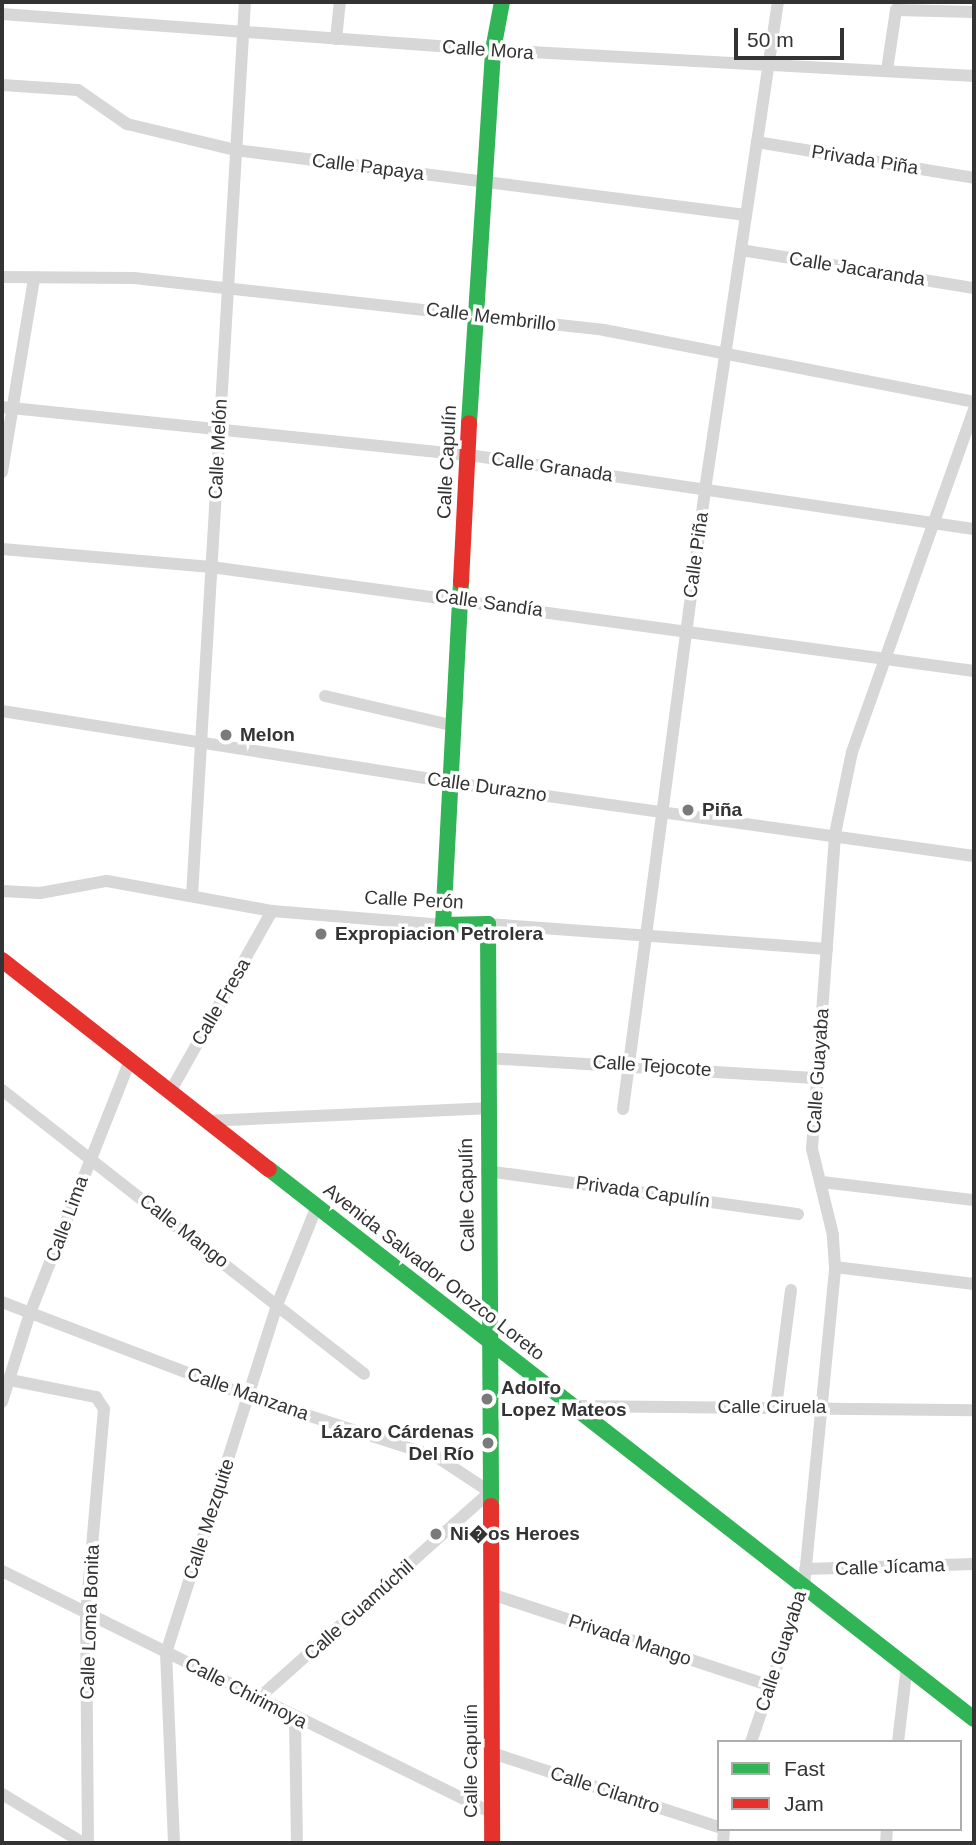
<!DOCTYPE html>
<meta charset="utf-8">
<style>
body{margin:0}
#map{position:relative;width:976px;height:1845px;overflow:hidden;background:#fff;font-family:Helvetica,sans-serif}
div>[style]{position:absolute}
.street>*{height:12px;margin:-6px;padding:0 6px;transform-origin:6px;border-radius:6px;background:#d7d7d7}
.fast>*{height:16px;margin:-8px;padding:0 8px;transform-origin:8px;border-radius:8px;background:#30b455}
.jam>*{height:16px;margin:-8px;padding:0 8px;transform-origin:8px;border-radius:8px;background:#e5322d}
.dots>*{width:19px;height:19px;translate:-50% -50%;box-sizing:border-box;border:4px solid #fff;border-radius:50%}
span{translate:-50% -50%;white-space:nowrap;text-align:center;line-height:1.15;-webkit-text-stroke:7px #fff;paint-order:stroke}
.street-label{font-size:19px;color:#333}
.poi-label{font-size:19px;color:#333;font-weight:700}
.left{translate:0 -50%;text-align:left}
.right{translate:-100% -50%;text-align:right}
.frame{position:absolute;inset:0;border:4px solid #333;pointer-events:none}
.legend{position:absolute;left:717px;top:1740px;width:245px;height:91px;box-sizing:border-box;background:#fff;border:2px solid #adadad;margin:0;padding:9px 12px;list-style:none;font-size:21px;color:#333}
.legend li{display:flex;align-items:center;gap:14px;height:35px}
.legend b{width:35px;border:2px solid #adadad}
.scale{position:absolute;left:734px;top:28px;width:110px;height:32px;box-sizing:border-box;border:4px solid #333;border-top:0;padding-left:9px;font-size:21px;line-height:24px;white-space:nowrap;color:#333;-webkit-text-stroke:5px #fff;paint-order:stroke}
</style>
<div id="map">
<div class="street">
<i style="left:2px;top:14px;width:492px;rotate:4.2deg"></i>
<i style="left:493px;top:50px;width:482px;rotate:3.1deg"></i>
<i style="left:336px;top:39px;width:37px;rotate:-84deg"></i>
<i style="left:887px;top:70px;width:61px;rotate:-81.5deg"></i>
<i style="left:896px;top:10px;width:78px;rotate:1.5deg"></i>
<i style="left:2px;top:85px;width:76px;rotate:3.8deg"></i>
<i style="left:78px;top:90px;width:60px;rotate:34.8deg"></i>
<i style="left:127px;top:124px;width:111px;rotate:13.5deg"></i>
<i style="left:235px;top:150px;width:515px;rotate:7.25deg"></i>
<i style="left:757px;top:142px;width:220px;rotate:9.4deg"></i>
<i style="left:741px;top:250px;width:236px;rotate:9.3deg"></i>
<i style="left:2px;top:277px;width:132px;rotate:0.4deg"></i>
<i style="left:134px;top:278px;width:473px;rotate:6.3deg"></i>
<i style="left:604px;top:330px;width:377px;rotate:11deg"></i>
<i style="left:2px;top:407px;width:469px;rotate:5.9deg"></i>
<i style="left:469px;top:455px;width:510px;rotate:8.34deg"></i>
<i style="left:2px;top:472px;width:197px;rotate:-80.6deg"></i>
<i style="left:2px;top:549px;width:210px;rotate:4.9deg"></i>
<i style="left:211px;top:567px;width:770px;rotate:7.76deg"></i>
<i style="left:325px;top:696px;width:129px;rotate:13deg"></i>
<i style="left:2px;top:711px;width:452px;rotate:9deg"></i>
<i style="left:448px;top:782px;width:531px;rotate:8.01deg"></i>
<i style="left:2px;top:891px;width:38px;rotate:3deg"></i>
<i style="left:40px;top:893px;width:68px;rotate:-10.2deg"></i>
<i style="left:107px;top:881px;width:168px;rotate:10.3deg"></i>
<i style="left:272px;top:911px;width:172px;rotate:4.7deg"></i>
<i style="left:192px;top:896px;width:896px;rotate:-86.61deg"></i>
<i style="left:488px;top:924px;width:340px;rotate:4.2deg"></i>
<i style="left:487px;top:1058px;width:331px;rotate:3.5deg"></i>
<i style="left:2px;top:1090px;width:460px;rotate:38.1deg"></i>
<i style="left:170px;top:1092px;width:208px;rotate:-60.6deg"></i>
<i style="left:623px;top:1109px;width:624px;rotate:-82.45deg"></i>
<i style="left:705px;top:490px;width:493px;rotate:-81.5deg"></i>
<i style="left:206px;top:1121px;width:281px;rotate:-2.6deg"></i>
<i style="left:487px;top:1171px;width:314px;rotate:7.9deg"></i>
<i style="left:822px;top:1182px;width:153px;rotate:6.8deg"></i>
<i style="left:835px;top:1267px;width:140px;rotate:7deg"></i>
<i style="left:2px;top:1302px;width:263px;rotate:20.9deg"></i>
<i style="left:248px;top:1396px;width:199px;rotate:17.9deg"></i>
<i style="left:437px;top:1457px;width:64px;rotate:33.4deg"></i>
<i style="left:490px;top:1492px;width:311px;rotate:138.3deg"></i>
<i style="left:10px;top:1380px;width:88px;rotate:11.2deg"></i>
<i style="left:96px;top:1397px;width:14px;rotate:56deg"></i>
<i style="left:104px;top:1409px;width:206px;rotate:95deg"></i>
<i style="left:86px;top:1614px;width:229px;rotate:89.5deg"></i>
<i style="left:2px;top:1402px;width:93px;rotate:-72.5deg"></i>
<i style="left:30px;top:1313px;width:271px;rotate:-68.4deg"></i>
<i style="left:572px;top:1406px;width:402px;rotate:0.6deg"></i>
<i style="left:776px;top:1407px;width:118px;rotate:-82.7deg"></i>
<i style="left:805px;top:1569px;width:169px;rotate:-1.7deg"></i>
<i style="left:2px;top:1571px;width:547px;rotate:26.28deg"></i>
<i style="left:491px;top:1594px;width:294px;rotate:18.2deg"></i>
<i style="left:295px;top:1718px;width:125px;rotate:89.1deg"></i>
<i style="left:751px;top:1742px;width:165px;rotate:-71.2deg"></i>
<i style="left:804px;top:1586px;width:321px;rotate:-84.4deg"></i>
<i style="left:835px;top:1267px;width:32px;rotate:-94deg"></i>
<i style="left:833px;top:1235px;width:89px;rotate:-103.7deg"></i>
<i style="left:812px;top:1149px;width:316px;rotate:-85.8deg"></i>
<i style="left:835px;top:834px;width:84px;rotate:-78.3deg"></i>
<i style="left:852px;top:752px;width:363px;rotate:-70.4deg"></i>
<i style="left:898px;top:1742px;width:78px;rotate:-83.3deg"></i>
<i style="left:492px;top:1753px;width:239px;rotate:18.1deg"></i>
<i style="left:2px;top:1794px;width:95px;rotate:31.2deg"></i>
<i style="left:174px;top:1843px;width:190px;rotate:-92.4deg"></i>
<i style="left:166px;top:1653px;width:365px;rotate:-72.3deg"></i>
<i style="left:277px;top:1305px;width:107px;rotate:-68deg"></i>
<i style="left:723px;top:1843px;width:14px;rotate:-86deg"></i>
<i style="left:886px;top:1843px;width:14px;rotate:-86deg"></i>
</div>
<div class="fast">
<i style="left:469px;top:423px;width:374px;rotate:-86.3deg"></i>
<i style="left:493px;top:50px;width:49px;rotate:-79.4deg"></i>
<i style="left:461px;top:582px;width:343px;rotate:93deg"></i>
<i style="left:443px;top:925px;width:45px;rotate:-1.3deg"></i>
<i style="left:488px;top:924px;width:582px;rotate:89.7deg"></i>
<i style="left:269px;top:1169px;width:894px;rotate:37.96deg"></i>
</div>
<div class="jam">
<i style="left:461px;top:582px;width:159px;rotate:-87.1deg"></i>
<i style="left:2px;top:960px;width:339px;rotate:38.1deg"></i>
<i style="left:491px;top:1506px;width:337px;rotate:89.8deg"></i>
</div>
<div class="dots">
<i style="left:226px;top:735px;background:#7a7a7a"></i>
<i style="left:688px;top:810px;background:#7a7a7a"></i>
<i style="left:321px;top:934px;background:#7a7a7a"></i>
<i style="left:487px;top:1399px;background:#7a7a7a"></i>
<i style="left:488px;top:1443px;background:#7a7a7a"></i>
<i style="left:436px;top:1534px;background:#7a7a7a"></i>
</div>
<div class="street-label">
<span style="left:488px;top:50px;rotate:4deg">Calle Mora</span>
<span style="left:865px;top:160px;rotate:9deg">Privada Piña</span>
<span style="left:368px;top:167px;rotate:7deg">Calle Papaya</span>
<span style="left:857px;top:269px;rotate:9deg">Calle Jacaranda</span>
<span style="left:491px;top:317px;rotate:7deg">Calle Membrillo</span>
<span style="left:218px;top:449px;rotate:-87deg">Calle Melón</span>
<span style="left:447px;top:462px;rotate:-87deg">Calle Capulín</span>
<span style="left:552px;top:467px;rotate:8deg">Calle Granada</span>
<span style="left:696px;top:555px;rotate:-82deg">Calle Piña</span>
<span style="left:489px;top:603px;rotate:8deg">Calle Sandía</span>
<span style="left:487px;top:787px;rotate:8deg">Calle Durazno</span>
<span style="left:414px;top:900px;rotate:3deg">Calle Perón</span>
<span style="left:221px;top:1002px;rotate:-60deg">Calle Fresa</span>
<span style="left:652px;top:1066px;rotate:4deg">Calle Tejocote</span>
<span style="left:818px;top:1071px;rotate:-86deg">Calle Guayaba</span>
<span style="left:643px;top:1192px;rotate:8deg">Privada Capulín</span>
<span style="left:467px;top:1195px;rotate:-91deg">Calle Capulín</span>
<span style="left:67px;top:1219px;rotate:-70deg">Calle Lima</span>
<span style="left:184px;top:1231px;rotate:38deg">Calle Mango</span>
<span style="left:434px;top:1272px;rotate:38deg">Avenida Salvador Orozco Loreto</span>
<span style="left:248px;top:1394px;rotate:19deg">Calle Manzana</span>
<span style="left:772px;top:1407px">Calle Ciruela</span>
<span style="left:209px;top:1519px;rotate:-72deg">Calle Mezquite</span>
<span style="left:890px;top:1567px;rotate:-2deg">Calle Jícama</span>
<span style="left:359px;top:1610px;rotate:-42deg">Calle Guamúchil</span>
<span style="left:90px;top:1622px;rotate:-88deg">Calle Loma Bonita</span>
<span style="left:630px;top:1640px;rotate:18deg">Privada Mango</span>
<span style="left:781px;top:1651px;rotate:-72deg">Calle Guayaba</span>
<span style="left:246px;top:1693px;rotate:27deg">Calle Chirimoya</span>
<span style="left:471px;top:1761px;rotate:-90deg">Calle Capulín</span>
<span style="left:605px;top:1790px;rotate:18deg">Calle Cilantro</span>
</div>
<div class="poi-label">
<span class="left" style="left:240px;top:735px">Melon</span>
<span class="left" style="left:702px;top:810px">Piña</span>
<span class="left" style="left:335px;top:934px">Expropiacion Petrolera</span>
<span class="left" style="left:501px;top:1399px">Adolfo<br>Lopez Mateos</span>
<span class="right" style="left:474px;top:1443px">Lázaro Cárdenas<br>Del Río</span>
<span class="left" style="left:450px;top:1534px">Ni�os Heroes</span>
</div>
<div class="frame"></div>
<ul class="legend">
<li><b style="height:9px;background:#30b455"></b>Fast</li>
<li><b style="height:9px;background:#e5322d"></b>Jam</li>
</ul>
<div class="scale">50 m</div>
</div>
